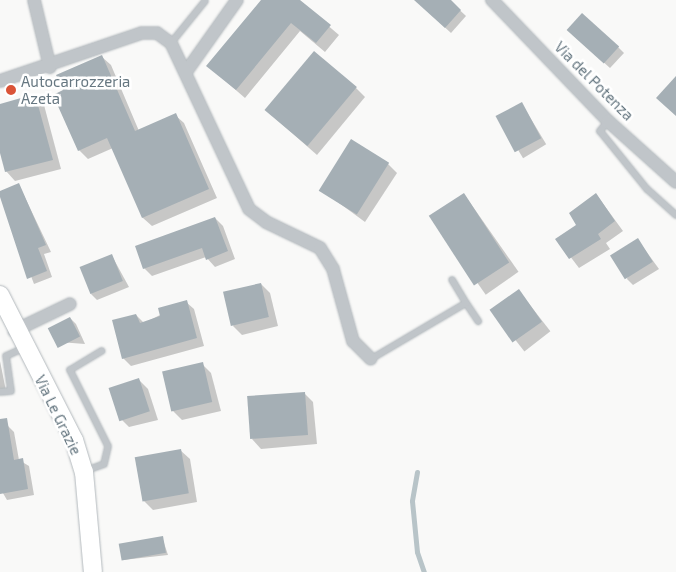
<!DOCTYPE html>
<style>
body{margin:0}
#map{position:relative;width:676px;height:572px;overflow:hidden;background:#f9f9f8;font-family:"Exo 2",sans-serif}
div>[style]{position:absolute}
.shadow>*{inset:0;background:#0003;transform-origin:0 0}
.stream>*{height:5px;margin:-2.5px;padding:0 2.5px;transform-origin:2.5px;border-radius:2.5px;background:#b8c4c8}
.building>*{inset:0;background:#a5afb5;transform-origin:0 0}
.roads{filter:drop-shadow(0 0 1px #b3b9bd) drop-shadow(0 0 1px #b3b9bd)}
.service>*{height:6px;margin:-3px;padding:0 3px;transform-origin:3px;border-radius:3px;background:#c0c5c9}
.minor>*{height:12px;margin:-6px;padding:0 6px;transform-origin:6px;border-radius:6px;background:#c0c5c9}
.secondary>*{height:18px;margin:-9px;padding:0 9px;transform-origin:9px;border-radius:9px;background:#fff}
.dots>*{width:14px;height:14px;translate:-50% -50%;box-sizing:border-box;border:2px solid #fff;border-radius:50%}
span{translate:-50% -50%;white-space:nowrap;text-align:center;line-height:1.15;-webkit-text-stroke:5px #fff;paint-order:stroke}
.poi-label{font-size:15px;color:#667781}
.left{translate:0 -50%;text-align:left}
.street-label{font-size:15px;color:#667781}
</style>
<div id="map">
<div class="shadow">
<i style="clip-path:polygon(266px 0,298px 0,339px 35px,325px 52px,300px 31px,245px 98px,208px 66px)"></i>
<i style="clip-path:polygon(426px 0,449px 0,466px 16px,451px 33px,427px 11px)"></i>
<i style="clip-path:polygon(574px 36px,618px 47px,624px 53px,610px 68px)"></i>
<i style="clip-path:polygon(102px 57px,111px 65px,139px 131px,175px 115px,184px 123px,217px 198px,152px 226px,143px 218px,113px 148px,88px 159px,79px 150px,65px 91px)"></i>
<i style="clip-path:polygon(356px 88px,365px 97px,317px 155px,267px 111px)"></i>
<i style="clip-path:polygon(35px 96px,44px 105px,61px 169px,15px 181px,6px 171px,0 148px,0 105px)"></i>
<i style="left:522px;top:104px;width:47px;height:27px;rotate:59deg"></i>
<i style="clip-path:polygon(388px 164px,397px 173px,365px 222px,320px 189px)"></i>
<i style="clip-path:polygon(19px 185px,51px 252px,44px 254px,52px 277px,34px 284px,0 194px)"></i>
<i style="left:464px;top:194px;width:95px;height:40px;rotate:55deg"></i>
<i style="clip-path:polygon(596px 194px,623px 231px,606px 243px,610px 249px,579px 268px,557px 239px,578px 225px)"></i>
<i style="clip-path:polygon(215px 218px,223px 226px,235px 259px,215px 267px,206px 257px,152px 276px,144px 268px)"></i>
<i style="clip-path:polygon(638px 240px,659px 269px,633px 285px,627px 279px)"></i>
<i style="clip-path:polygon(112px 256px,129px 287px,97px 300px,91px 294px)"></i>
<i style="clip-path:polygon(261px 284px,270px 293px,278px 326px,242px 335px,233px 326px)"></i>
<i style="left:519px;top:291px;width:51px;height:33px;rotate:52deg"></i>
<i style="clip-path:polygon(186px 302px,194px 309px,204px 346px,131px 366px,123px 358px,136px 315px,144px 323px)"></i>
<i style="clip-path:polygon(70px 318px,76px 324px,85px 344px,59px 342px)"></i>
<i style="clip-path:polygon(0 361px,6px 391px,0 392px)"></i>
<i style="clip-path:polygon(202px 364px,211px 373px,221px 411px,182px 420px,173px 411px)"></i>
<i style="clip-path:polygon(138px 379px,148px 389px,158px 420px,129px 427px,120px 418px)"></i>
<i style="clip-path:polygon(304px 393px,313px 402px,317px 444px,261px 449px,252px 439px)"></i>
<i style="clip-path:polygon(8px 426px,14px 432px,19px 460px,29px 466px,34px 495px,7px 500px,0 488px,0 427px)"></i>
<i style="clip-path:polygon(180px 450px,190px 459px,197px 502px,153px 510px,144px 501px)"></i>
<i style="clip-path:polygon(162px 537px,168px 555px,123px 560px)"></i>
</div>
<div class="stream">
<i style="left:417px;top:472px;width:29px;rotate:100deg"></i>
<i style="left:412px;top:501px;width:51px;rotate:84.4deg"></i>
<i style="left:417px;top:552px;width:21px;rotate:71deg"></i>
</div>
<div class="building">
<i style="clip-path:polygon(261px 0,300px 0,331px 25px,316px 43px,291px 23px,236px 90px,206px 66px)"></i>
<i style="clip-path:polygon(414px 0,451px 0,461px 10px,445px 28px)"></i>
<i style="left:582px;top:13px;width:50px;height:23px;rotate:42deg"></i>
<i style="left:314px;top:51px;width:56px;height:77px;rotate:40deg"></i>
<i style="clip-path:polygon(102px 55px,135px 131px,176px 113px,209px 189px,142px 218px,107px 138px,78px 151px,53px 95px,63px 90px,56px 75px)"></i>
<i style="clip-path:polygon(676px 76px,676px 116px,656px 98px)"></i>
<i style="clip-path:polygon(35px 94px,53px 160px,5px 172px,0 153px,0 104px)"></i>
<i style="left:522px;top:102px;width:41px;height:30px;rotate:62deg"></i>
<i style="left:351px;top:139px;width:45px;height:61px;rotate:32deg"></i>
<i style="clip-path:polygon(19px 183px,46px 245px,38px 248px,47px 271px,27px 279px,0 197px,0 191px)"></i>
<i style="left:464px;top:193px;width:83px;height:42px;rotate:57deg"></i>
<i style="clip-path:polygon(596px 193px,615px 221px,598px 234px,601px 239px,569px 259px,555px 239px,576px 225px,569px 213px)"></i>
<i style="clip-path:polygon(215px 217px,228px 251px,206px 260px,202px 248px,143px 269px,135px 246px)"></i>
<i style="left:638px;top:238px;width:28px;height:33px;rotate:58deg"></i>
<i style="left:112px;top:254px;width:29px;height:35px;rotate:68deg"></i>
<i style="left:261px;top:283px;width:35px;height:39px;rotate:77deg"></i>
<i style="left:519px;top:289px;width:40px;height:36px;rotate:55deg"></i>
<i style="clip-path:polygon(187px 300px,197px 338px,122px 359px,112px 320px,136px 314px,140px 323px,160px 316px,158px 308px)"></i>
<i style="left:70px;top:317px;width:22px;height:25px;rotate:63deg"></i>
<i style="left:203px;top:362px;width:41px;height:42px;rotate:77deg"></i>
<i style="left:139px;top:378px;width:35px;height:32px;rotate:72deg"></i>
<i style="left:305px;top:392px;width:43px;height:58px;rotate:86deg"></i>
<i style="clip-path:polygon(7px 418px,14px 460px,23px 458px,28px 489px,0 494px,0 419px)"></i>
<i style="left:181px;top:449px;width:45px;height:47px;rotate:80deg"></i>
<i style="left:163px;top:536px;width:17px;height:45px;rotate:80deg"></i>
</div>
<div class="roads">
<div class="service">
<i style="left:171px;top:43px;width:54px;rotate:-51deg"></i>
<i style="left:608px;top:121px;width:13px;rotate:129deg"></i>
<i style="left:600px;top:131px;width:75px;rotate:51deg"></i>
<i style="left:647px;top:189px;width:39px;rotate:42deg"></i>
<i style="left:466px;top:303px;width:22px;rotate:56deg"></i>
<i style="left:371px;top:359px;width:110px;rotate:-30.5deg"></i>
<i style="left:466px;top:303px;width:27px;rotate:-121deg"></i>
<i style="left:0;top:392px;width:11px;rotate:-5deg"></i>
<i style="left:11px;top:391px;width:35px;rotate:-98deg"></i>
<i style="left:6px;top:356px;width:20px;rotate:-24deg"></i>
<i style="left:85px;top:471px;width:20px;rotate:-20deg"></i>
<i style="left:104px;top:464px;width:18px;rotate:-77deg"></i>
<i style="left:108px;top:446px;width:85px;rotate:-116.6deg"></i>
<i style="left:70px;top:370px;width:37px;rotate:-31deg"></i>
</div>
<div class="minor">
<i style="left:34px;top:0;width:69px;rotate:76.6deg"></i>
<i style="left:492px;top:0;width:168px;rotate:46.2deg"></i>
<i style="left:608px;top:121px;width:91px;rotate:41.9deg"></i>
<i style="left:186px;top:72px;width:88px;rotate:-54.7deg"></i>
<i style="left:0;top:81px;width:150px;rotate:-18.7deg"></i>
<i style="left:142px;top:33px;width:15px"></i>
<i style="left:157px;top:33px;width:17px;rotate:36deg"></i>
<i style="left:171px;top:43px;width:183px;rotate:64.8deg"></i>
<i style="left:249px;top:209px;width:21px;rotate:37deg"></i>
<i style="left:266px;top:222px;width:60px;rotate:25.7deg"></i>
<i style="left:320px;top:248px;width:25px;rotate:58deg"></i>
<i style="left:333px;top:269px;width:75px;rotate:74.5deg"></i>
<i style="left:353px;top:341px;width:25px;rotate:45deg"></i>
<i style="left:14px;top:331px;width:62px;rotate:-25.7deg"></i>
</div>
<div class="secondary">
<i style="left:0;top:295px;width:163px;rotate:63deg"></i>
<i style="left:74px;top:440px;width:34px;rotate:73deg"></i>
<i style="left:84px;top:472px;width:100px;rotate:84.9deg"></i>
</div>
</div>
<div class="dots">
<i style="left:11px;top:90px;background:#da5337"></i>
</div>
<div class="poi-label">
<span class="left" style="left:21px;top:90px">Autocarrozzeria<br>Azeta</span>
</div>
<div class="street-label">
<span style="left:594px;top:81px;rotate:45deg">Via del Potenza</span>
<span style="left:58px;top:415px;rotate:64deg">Via Le Grazie</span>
</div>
</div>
